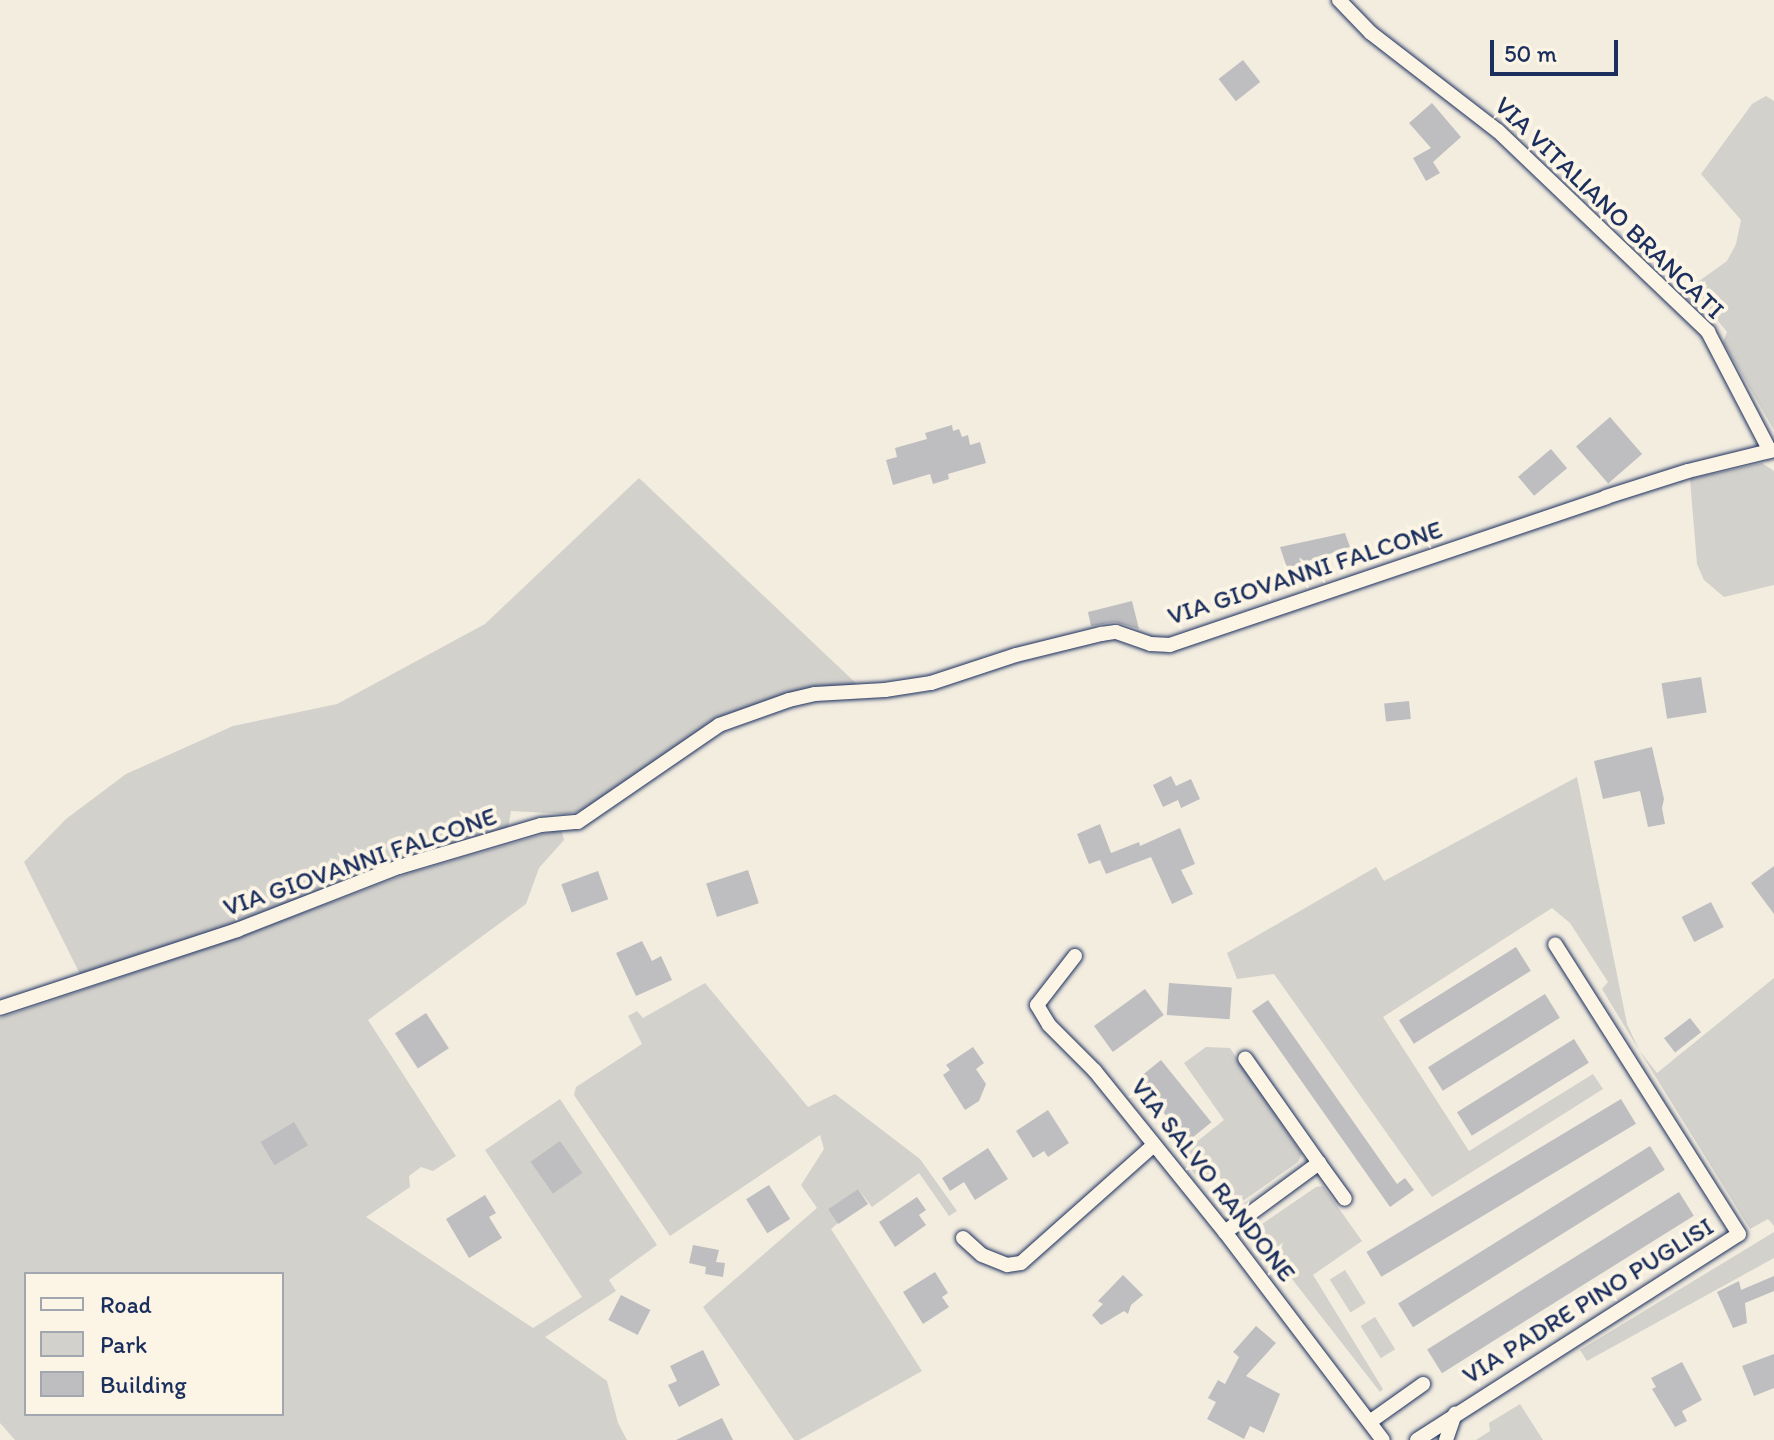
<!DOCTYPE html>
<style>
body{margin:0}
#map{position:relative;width:1774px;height:1440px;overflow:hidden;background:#f3ede0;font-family:Itim,sans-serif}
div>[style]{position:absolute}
.green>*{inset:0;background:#d3d1cc;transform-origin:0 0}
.building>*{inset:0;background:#bebec0;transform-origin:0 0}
.roads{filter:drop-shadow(0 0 2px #1b2f5e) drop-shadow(0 0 2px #1b2f5e)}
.street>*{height:14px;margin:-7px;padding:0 7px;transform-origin:7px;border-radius:7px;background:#fcf5e5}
span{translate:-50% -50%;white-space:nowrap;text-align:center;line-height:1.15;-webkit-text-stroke:8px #fcf5e5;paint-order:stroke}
.street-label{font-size:26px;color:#1b2f5e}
.legend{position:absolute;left:24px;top:1272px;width:260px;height:144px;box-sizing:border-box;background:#fcf5e5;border:2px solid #a2a6af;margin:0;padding:10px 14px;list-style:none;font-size:24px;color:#1b2f5e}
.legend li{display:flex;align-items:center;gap:16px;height:40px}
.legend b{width:40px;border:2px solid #a2a6af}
.scale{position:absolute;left:1490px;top:40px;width:128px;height:36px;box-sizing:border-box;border:4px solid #1b2f5e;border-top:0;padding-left:10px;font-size:24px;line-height:28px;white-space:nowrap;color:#1b2f5e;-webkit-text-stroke:6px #fcf5e5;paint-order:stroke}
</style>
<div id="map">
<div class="green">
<i style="clip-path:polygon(1766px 96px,1774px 101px,1774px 430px,1723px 342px,1727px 332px,1718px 321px,1711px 322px,1681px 294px,1727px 261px,1736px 244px,1741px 220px,1701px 174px,1752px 104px)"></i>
<i style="clip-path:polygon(1762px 463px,1774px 471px,1774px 585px,1724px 597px,1704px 580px,1697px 564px,1690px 479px)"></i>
<i style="clip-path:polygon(639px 478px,860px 687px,818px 687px,718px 717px,583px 810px,566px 814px,511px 811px,508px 828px,82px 978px,24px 862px,66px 819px,126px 774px,233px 726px,337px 704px,485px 624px)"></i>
<i style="clip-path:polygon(1577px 777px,1627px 1024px,1639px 1050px,1657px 1073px,1774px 978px,1774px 1226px,1768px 1219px,1750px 1229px,1639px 1050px,1602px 989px,1608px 982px,1570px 923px,1552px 908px,1383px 1017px,1469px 1151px,1593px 1074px,1603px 1089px,1432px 1197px,1274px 974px,1237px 979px,1227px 953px,1376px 867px,1384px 881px)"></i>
<i style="clip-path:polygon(evenodd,561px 829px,564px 840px,539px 868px,526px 904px,368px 1020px,456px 1156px,433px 1171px,421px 1167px,409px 1176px,410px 1187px,366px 1217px,533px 1328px,582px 1297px,485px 1150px,560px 1099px,657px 1245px,609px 1280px,616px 1291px,545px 1337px,607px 1381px,618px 1423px,627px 1440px,15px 1440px,0 1423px,0 1018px,234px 939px,407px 874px,561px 829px,26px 1274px,282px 1274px,282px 1414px,26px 1414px,26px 1274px)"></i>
<i style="clip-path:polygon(705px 983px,808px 1107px,835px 1094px,920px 1159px,957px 1211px,949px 1216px,919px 1173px,872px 1207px,858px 1189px,829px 1209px,838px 1223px,831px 1229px,922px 1371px,799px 1440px,794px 1440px,703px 1307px,817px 1208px,801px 1185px,824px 1149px,820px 1135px,670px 1236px,574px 1095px,576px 1087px,642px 1044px,628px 1016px,637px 1011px,643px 1018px)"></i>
<i style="clip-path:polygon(1206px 1047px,1230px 1048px,1302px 1154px,1298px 1162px,1240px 1203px,1216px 1172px,1201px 1182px,1180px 1155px,1224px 1120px,1184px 1063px)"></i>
<i style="clip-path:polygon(1323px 1186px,1362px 1241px,1313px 1275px,1383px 1389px,1380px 1392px,1292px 1279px,1295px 1275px,1259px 1226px,1316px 1187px)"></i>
<i style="clip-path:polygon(1774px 1232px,1774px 1258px,1587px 1361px,1580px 1350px)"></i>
<i style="left:1345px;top:1270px;width:39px;height:18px;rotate:58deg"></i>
<i style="left:1375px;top:1317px;width:38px;height:17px;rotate:58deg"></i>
<i style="clip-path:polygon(1520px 1404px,1543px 1440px,1476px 1440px,1490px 1431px,1489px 1423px)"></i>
</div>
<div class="building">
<i style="left:1243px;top:60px;width:28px;height:31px;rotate:52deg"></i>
<i style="clip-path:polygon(1432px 103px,1461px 137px,1433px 162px,1440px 173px,1426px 181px,1413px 158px,1431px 148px,1409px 123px)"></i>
<i style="left:1610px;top:417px;width:49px;height:45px;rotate:49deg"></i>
<i style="clip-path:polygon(952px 425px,953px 431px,959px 429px,962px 437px,968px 435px,970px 445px,980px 442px,986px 463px,948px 474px,949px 479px,933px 484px,930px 474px,893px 485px,886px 460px,897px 457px,895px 448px,927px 439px,925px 433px)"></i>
<i style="left:1551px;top:449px;width:25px;height:43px;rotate:50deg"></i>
<i style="clip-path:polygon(1345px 533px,1350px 547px,1287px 568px,1280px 547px)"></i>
<i style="clip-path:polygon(1132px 601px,1139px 629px,1115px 622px,1091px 626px,1088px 612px)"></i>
<i style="left:1701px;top:677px;width:36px;height:40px;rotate:81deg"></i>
<i style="left:1409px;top:701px;width:18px;height:25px;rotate:84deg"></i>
<i style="clip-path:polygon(1652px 747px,1664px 799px,1662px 808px,1665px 824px,1648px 827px,1640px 791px,1603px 799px,1594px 761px)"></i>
<i style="clip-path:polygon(1171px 776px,1176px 786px,1191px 779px,1200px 799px,1181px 808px,1178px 800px,1163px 807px,1153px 785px)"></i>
<i style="clip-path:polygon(1100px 824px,1111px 853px,1139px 842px,1140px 846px,1180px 828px,1195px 864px,1181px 870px,1193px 894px,1172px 904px,1151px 857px,1106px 874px,1100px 860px,1089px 864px,1077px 834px)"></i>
<i style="clip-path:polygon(1774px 866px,1774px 914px,1751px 883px)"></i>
<i style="left:748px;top:870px;width:35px;height:44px;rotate:72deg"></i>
<i style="left:598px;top:871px;width:30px;height:39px;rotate:70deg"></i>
<i style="left:1711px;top:902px;width:28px;height:33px;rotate:63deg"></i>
<i style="clip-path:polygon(642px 941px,652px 961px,661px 956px,672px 980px,636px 996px,616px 953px)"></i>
<i style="left:1516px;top:947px;width:28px;height:138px;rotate:58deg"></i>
<i style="left:1169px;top:983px;width:63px;height:32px;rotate:4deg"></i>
<i style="left:1145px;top:989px;width:32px;height:63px;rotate:54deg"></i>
<i style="left:1545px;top:994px;width:28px;height:138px;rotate:58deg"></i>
<i style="clip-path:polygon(1268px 1000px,1397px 1184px,1405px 1178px,1414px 1190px,1390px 1207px,1252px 1011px)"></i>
<i style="left:426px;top:1013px;width:42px;height:37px;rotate:57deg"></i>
<i style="left:1690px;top:1018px;width:18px;height:33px;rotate:52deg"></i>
<i style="left:1574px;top:1039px;width:28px;height:138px;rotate:58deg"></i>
<i style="clip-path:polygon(973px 1047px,984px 1063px,976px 1069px,986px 1084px,979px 1101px,965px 1110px,943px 1075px,950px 1070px,946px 1065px)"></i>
<i style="left:1161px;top:1060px;width:80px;height:31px;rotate:51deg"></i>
<i style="left:1621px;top:1099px;width:29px;height:297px;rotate:59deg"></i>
<i style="clip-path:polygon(1048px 1110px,1069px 1143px,1048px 1157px,1044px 1151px,1033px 1158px,1016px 1131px)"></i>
<i style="left:294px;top:1122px;width:27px;height:39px;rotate:59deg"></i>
<i style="left:560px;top:1141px;width:39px;height:36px;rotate:55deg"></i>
<i style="left:1650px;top:1146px;width:28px;height:297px;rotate:58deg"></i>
<i style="clip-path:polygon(988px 1148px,1008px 1179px,975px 1200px,964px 1182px,950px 1191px,942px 1178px)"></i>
<i style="left:769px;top:1185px;width:40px;height:27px;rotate:58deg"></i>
<i style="left:858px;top:1189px;width:18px;height:36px;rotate:56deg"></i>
<i style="left:1679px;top:1192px;width:28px;height:297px;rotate:58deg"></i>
<i style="clip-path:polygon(485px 1195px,496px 1213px,489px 1217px,502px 1238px,469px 1258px,446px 1219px)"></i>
<i style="clip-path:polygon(917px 1197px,926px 1210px,919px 1215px,926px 1225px,895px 1247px,879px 1222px)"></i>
<i style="clip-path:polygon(693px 1245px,719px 1250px,716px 1262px,725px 1263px,723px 1277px,705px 1274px,706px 1267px,689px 1263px)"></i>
<i style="clip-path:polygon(935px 1272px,948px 1293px,942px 1297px,949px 1307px,923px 1324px,903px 1292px)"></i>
<i style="clip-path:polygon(1123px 1275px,1143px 1295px,1131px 1305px,1128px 1314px,1124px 1311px,1101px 1325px,1092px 1315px,1103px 1304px,1098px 1301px)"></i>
<i style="clip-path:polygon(1774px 1276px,1774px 1291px,1745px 1303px,1747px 1323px,1733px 1328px,1717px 1292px,1739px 1281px,1741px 1290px)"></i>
<i style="left:621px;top:1295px;width:33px;height:28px;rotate:27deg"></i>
<i style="clip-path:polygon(1256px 1326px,1276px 1343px,1246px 1376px,1280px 1394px,1264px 1433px,1250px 1426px,1244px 1439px,1207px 1419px,1216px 1402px,1208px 1398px,1218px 1380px,1225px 1384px,1239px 1357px,1233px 1352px)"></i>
<i style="clip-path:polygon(703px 1350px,720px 1385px,679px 1407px,668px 1385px,677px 1381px,670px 1366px)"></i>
<i style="clip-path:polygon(1774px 1354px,1774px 1388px,1754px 1396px,1742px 1366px)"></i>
<i style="clip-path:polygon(1682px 1362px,1702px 1400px,1682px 1411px,1687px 1421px,1675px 1427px,1652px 1389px,1656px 1387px,1651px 1378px)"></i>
<i style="clip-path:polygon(722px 1418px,733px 1440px,676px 1440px)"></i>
</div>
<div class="roads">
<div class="street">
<i style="left:1339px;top:0;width:46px;rotate:45.9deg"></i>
<i style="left:1371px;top:33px;width:160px;rotate:37.7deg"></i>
<i style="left:1498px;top:131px;width:291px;rotate:43.7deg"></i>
<i style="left:1708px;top:332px;width:134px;rotate:62.5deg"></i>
<i style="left:1075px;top:956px;width:62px;rotate:127.8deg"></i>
<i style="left:1037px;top:1005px;width:23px;rotate:59deg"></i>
<i style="left:1049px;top:1025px;width:65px;rotate:45deg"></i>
<i style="left:1095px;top:1071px;width:207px;rotate:51.1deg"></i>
<i style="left:1225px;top:1232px;width:261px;rotate:52.8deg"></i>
<i style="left:0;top:1008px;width:250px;rotate:-18.2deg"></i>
<i style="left:237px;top:930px;width:174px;rotate:-21.3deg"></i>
<i style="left:399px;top:867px;width:148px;rotate:-16.5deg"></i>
<i style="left:541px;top:825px;width:37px;rotate:-5deg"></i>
<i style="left:578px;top:822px;width:171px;rotate:-34.5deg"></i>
<i style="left:719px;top:725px;width:74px;rotate:-19.7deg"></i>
<i style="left:789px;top:700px;width:27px;rotate:-13deg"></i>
<i style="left:815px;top:694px;width:70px;rotate:-3.3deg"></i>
<i style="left:885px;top:690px;width:47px;rotate:-8.7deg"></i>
<i style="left:931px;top:683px;width:89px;rotate:-18.2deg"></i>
<i style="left:1016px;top:655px;width:88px;rotate:-13.9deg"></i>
<i style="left:1101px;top:634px;width:15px;rotate:-8deg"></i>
<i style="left:1116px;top:632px;width:37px;rotate:19deg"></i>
<i style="left:1151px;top:644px;width:19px;rotate:3deg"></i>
<i style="left:1170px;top:645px;width:460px;rotate:-18.7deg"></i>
<i style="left:1606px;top:497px;width:86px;rotate:-17.6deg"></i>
<i style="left:1688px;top:471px;width:89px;rotate:-13.7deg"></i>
<i style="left:1319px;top:1163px;width:44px;rotate:54.2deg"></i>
<i style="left:1225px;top:1232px;width:117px;rotate:-36.3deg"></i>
<i style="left:1319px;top:1163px;width:128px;rotate:-125.2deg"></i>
<i style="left:963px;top:1238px;width:25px;rotate:42deg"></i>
<i style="left:982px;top:1255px;width:27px;rotate:22deg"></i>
<i style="left:1007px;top:1265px;width:14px;rotate:-8deg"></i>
<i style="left:1021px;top:1263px;width:178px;rotate:-41.6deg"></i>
<i style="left:1371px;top:1421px;width:64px;rotate:-35.4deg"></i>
<i style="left:1417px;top:1440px;width:382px;rotate:-32.6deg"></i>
<i style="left:1739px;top:1234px;width:343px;rotate:-122.4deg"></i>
<i style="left:1446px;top:1440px;width:28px;rotate:-71deg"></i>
</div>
</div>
<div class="street-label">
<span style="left:1609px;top:208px;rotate:44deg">VIA VITALIANO BRANCATI</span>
<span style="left:1305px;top:573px;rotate:-18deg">VIA GIOVANNI FALCONE</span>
<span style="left:360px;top:862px;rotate:-19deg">VIA GIOVANNI FALCONE</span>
<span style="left:1213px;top:1180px;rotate:52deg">VIA SALVO RANDONE</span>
<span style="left:1588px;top:1301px;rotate:-32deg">VIA PADRE PINO PUGLISI</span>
</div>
<ul class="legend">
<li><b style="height:10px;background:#fcf5e5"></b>Road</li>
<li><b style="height:22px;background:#d3d1cc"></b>Park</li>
<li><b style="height:22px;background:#bebec0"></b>Building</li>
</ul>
<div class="scale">50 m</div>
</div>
